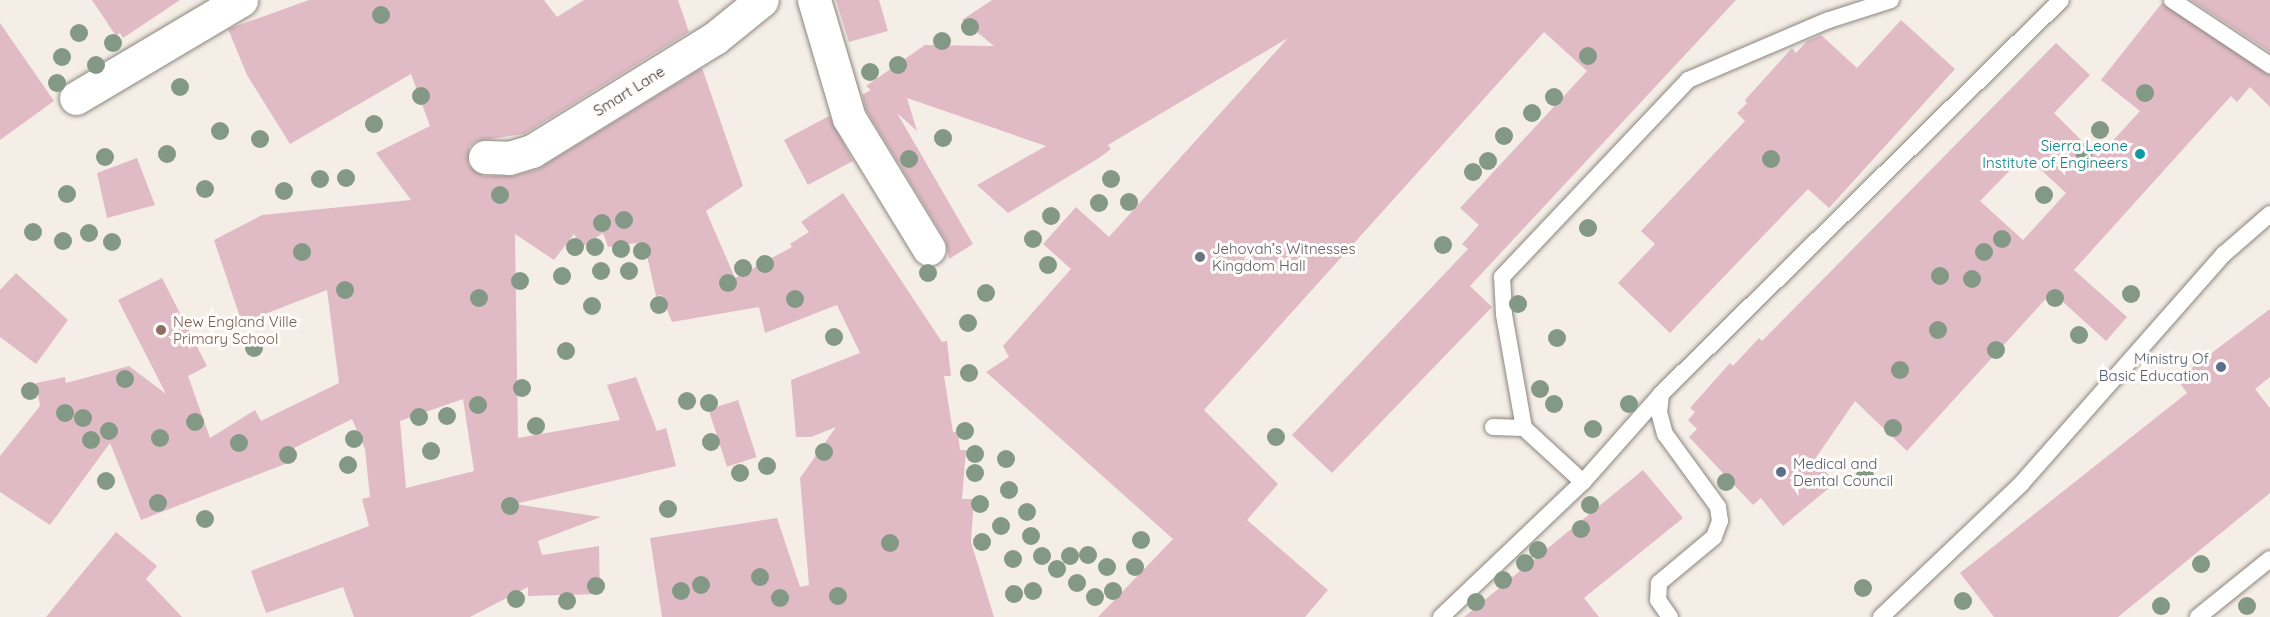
<!DOCTYPE html>
<meta charset="utf-8">
<style>
body{margin:0}
#map{position:relative;width:2270px;height:617px;overflow:hidden;background:#f5eee7;font-family:Quicksand,sans-serif}
div>[style]{position:absolute}
.building>*{inset:0;background:#e0bbc6;transform-origin:0 0}
.roads{filter:drop-shadow(0 0 2px #8b857f) drop-shadow(0 0 2px #8b857f)}
.service>*{height:16px;margin:-8px;padding:0 8px;transform-origin:8px;border-radius:8px;background:#fff}
.minor>*{height:33px;margin:-16.5px;padding:0 16.5px;transform-origin:16.5px;border-radius:16.5px;background:#fff}
.trees>*{width:18px;height:18px;margin:-9px;border-radius:50%;background:#839985}
.dots>*{width:16px;height:16px;translate:-50% -50%;box-sizing:border-box;border:3px solid #fffcf9;border-radius:50%}
span{translate:-50% -50%;white-space:nowrap;text-align:center;line-height:1.15;-webkit-text-stroke:6px #fffcf9;paint-order:stroke}
.street-label{font-size:15px;color:#35322f}
.culture-label{font-size:15px;color:#0d838f}
.right{translate:-100% -50%;text-align:right}
.worship-label{font-size:15px;color:#5b616d}
.left{translate:0 -50%;text-align:left}
.education-label{font-size:15px;color:#785e54}
.service-label{font-size:15px;color:#4e5e75}
</style>
<div id="map">
<div class="building">
<i style="clip-path:polygon(92px 0,180px 0,123px 38px,120px 33px,116px 36px)"></i>
<i style="clip-path:polygon(evenodd,309px 0,544px 0,557px 17px,584px 0,678px 0,689px 32px,524px 134px,476px 141px,469px 147px,468px 165px,484px 176px,514px 176px,538px 169px,702px 68px,743px 186px,706px 211px,735px 278px,792px 247px,790px 244px,809px 232px,801px 222px,843px 193px,942px 342px,947px 341px,951px 376px,944px 376px,953px 432px,958px 432px,960px 450px,966px 450px,962px 499px,974px 499px,971px 542px,994px 617px,662px 617px,650px 538px,777px 518px,800px 587px,809px 585px,800px 478px,836px 427px,811px 437px,796px 437px,791px 380px,860px 353px,837px 305px,765px 333px,759px 307px,672px 322px,661px 295px,656px 296px,644px 242px,608px 247px,603px 233px,582px 247px,574px 234px,554px 260px,515px 234px,518px 438px,620px 420px,607px 385px,636px 377px,657px 431px,666px 428px,676px 466px,515px 504px,601px 517px,538px 541px,542px 555px,599px 546px,600px 594px,528px 596px,528px 587px,470px 617px,354px 617px,343px 587px,266px 613px,251px 571px,369px 526px,362px 499px,370px 497px,365px 449px,352px 419px,282px 454px,285px 464px,141px 520px,110px 443px,50px 525px,0 492px,0 456px,40px 406px,36px 383px,65px 377px,66px 383px,129px 366px,166px 394px,118px 300px,162px 278px,207px 366px,188px 376px,210px 438px,255px 410px,261px 421px,339px 383px,327px 290px,242px 323px,214px 240px,262px 215px,411px 200px,376px 153px,430px 126px,411px 74px,290px 144px,247px 75px,228px 29px,309px 0,463px 399px,474px 471px,406px 488px,400px 421px,463px 399px)"></i>
<i style="clip-path:polygon(836px 0,879px 0,888px 31px,849px 42px)"></i>
<i style="clip-path:polygon(992px 0,1736px 0,1470px 286px,1492px 307px,1332px 473px,1292px 435px,1468px 249px,1462px 244px,1479px 225px,1460px 208px,1587px 71px,1544px 32px,1204px 410px,1278px 484px,1247px 520px,1328px 590px,1305px 617px,1098px 617px,1173px 539px,986px 372px,1009px 357px,1003px 346px,1071px 269px,1043px 244px,1076px 207px,1109px 237px,1288px 38px,1108px 145px,1111px 149px,1099px 158px,1008px 213px,977px 185px,1046px 146px,907px 98px,917px 131px,897px 113px,973px 244px,949px 259px,945px 239px,866px 110px,862px 95px,871px 90px,866px 86px,925px 45px,994px 46px,962px 20px)"></i>
<i style="clip-path:polygon(2191px 0,2270px 0,2270px 52px)"></i>
<i style="clip-path:polygon(evenodd,2162px 3px,2270px 75px,2270px 107px,2250px 87px,2237px 102px,2231px 96px,2074px 270px,2127px 317px,2106px 341px,2052px 292px,1907px 451px,1855px 401px,1815px 459px,1835px 483px,1783px 526px,1761px 498px,1753px 505px,1689px 437px,1697px 429px,1688px 420px,1695px 412px,1690px 408px,1730px 363px,1733px 366px,1759px 338px,1762px 341px,2056px 43px,2090px 75px,2054px 113px,2098px 157px,2140px 111px,2101px 80px,2162px 3px,2025px 155px,2066px 193px,2023px 240px,1980px 201px,2025px 155px)"></i>
<i style="clip-path:polygon(1901px 20px,1955px 69px,1829px 208px,1808px 189px,1670px 333px,1618px 283px,1655px 244px,1641px 231px,1745px 121px,1737px 113px,1747px 103px,1745px 100px,1792px 48px,1796px 53px,1807px 41px,1821px 35px,1857px 68px)"></i>
<i style="clip-path:polygon(0 23px,54px 101px,0 140px)"></i>
<i style="left:829px;top:116px;width:51px;height:51px;rotate:62deg"></i>
<i style="clip-path:polygon(137px 158px,155px 205px,107px 218px,97px 173px)"></i>
<i style="clip-path:polygon(16px 273px,68px 320px,36px 364px,0 337px,0 290px)"></i>
<i style="clip-path:polygon(2270px 309px,2270px 377px,2255px 389px,2270px 408px,2270px 493px,2118px 617px,1994px 617px,1960px 573px,2187px 393px,2177px 379px)"></i>
<i style="left:738px;top:400px;width:60px;height:31px;rotate:72deg"></i>
<i style="clip-path:polygon(1643px 470px,1683px 518px,1584px 598px,1599px 617px,1464px 617px)"></i>
<i style="clip-path:polygon(116px 532px,157px 566px,146px 579px,182px 617px,46px 617px)"></i>
</div>
<div class="roads">
<div class="service">
<i style="left:2172px;top:0;width:118px;rotate:33.6deg"></i>
<i style="left:1661px;top:394px;width:18px;rotate:96deg"></i>
<i style="left:1659px;top:412px;width:23px;rotate:75deg"></i>
<i style="left:1665px;top:434px;width:90px;rotate:54deg"></i>
<i style="left:1718px;top:507px;width:14px;rotate:82deg"></i>
<i style="left:1720px;top:521px;width:17px;rotate:111deg"></i>
<i style="left:1714px;top:537px;width:72px;rotate:140.1deg"></i>
<i style="left:1659px;top:583px;width:17px;rotate:93deg"></i>
<i style="left:1658px;top:600px;width:21px;rotate:55deg"></i>
<i style="left:1493px;top:427px;width:31px;rotate:2deg"></i>
<i style="left:1524px;top:428px;width:80px;rotate:42.5deg"></i>
<i style="left:1583px;top:482px;width:118px;rotate:-48.4deg"></i>
<i style="left:1661px;top:394px;width:561px;rotate:-44.57deg"></i>
<i style="left:1524px;top:428px;width:116px;rotate:-100deg"></i>
<i style="left:1504px;top:314px;width:37px;rotate:-93deg"></i>
<i style="left:1502px;top:277px;width:271px;rotate:-46.6deg"></i>
<i style="left:1688px;top:80px;width:153px;rotate:-23.1deg"></i>
<i style="left:1829px;top:20px;width:65px;rotate:-17.9deg"></i>
<i style="left:1441px;top:617px;width:196px;rotate:-43.6deg"></i>
<i style="left:1881px;top:617px;width:193px;rotate:-43.5deg"></i>
<i style="left:2021px;top:484px;width:307px;rotate:-48.6deg"></i>
<i style="left:2224px;top:254px;width:61px;rotate:-41deg"></i>
<i style="left:2198px;top:617px;width:92px;rotate:-38.9deg"></i>
</div>
<div class="minor">
<i style="left:814px;top:0;width:123px;rotate:73.5deg"></i>
<i style="left:849px;top:118px;width:153px;rotate:58.6deg"></i>
<i style="left:76px;top:98px;width:192px;rotate:-30.7deg"></i>
<i style="left:485px;top:157px;width:24px;rotate:2deg"></i>
<i style="left:509px;top:158px;width:24px;rotate:-17deg"></i>
<i style="left:532px;top:151px;width:215px;rotate:-31.7deg"></i>
<i style="left:715px;top:38px;width:60px;rotate:-39deg"></i>
</div>
</div>
<div class="trees">
<i style="left:381px;top:15px"></i>
<i style="left:970px;top:27px"></i>
<i style="left:79px;top:33px"></i>
<i style="left:942px;top:41px"></i>
<i style="left:113px;top:43px"></i>
<i style="left:1588px;top:56px"></i>
<i style="left:62px;top:57px"></i>
<i style="left:96px;top:65px"></i>
<i style="left:898px;top:65px"></i>
<i style="left:870px;top:72px"></i>
<i style="left:57px;top:83px"></i>
<i style="left:180px;top:87px"></i>
<i style="left:2145px;top:93px"></i>
<i style="left:421px;top:96px"></i>
<i style="left:1554px;top:97px"></i>
<i style="left:1532px;top:113px"></i>
<i style="left:374px;top:124px"></i>
<i style="left:2100px;top:130px"></i>
<i style="left:220px;top:131px"></i>
<i style="left:1504px;top:136px"></i>
<i style="left:943px;top:138px"></i>
<i style="left:260px;top:139px"></i>
<i style="left:2084px;top:152px"></i>
<i style="left:167px;top:154px"></i>
<i style="left:105px;top:157px"></i>
<i style="left:909px;top:159px"></i>
<i style="left:1771px;top:159px"></i>
<i style="left:1488px;top:161px"></i>
<i style="left:1473px;top:172px"></i>
<i style="left:346px;top:178px"></i>
<i style="left:320px;top:179px"></i>
<i style="left:1111px;top:179px"></i>
<i style="left:205px;top:189px"></i>
<i style="left:284px;top:191px"></i>
<i style="left:67px;top:194px"></i>
<i style="left:500px;top:195px"></i>
<i style="left:2044px;top:195px"></i>
<i style="left:1129px;top:202px"></i>
<i style="left:1099px;top:203px"></i>
<i style="left:1051px;top:216px"></i>
<i style="left:624px;top:220px"></i>
<i style="left:602px;top:223px"></i>
<i style="left:1588px;top:228px"></i>
<i style="left:33px;top:232px"></i>
<i style="left:89px;top:233px"></i>
<i style="left:1033px;top:239px"></i>
<i style="left:2002px;top:239px"></i>
<i style="left:63px;top:241px"></i>
<i style="left:112px;top:242px"></i>
<i style="left:1443px;top:245px"></i>
<i style="left:575px;top:247px"></i>
<i style="left:595px;top:247px"></i>
<i style="left:621px;top:249px"></i>
<i style="left:642px;top:251px"></i>
<i style="left:302px;top:252px"></i>
<i style="left:1984px;top:252px"></i>
<i style="left:765px;top:264px"></i>
<i style="left:1048px;top:265px"></i>
<i style="left:743px;top:268px"></i>
<i style="left:601px;top:271px"></i>
<i style="left:629px;top:271px"></i>
<i style="left:928px;top:273px"></i>
<i style="left:562px;top:276px"></i>
<i style="left:1940px;top:276px"></i>
<i style="left:1972px;top:279px"></i>
<i style="left:520px;top:281px"></i>
<i style="left:728px;top:283px"></i>
<i style="left:345px;top:290px"></i>
<i style="left:986px;top:293px"></i>
<i style="left:2131px;top:294px"></i>
<i style="left:479px;top:298px"></i>
<i style="left:2055px;top:298px"></i>
<i style="left:795px;top:299px"></i>
<i style="left:1518px;top:304px"></i>
<i style="left:659px;top:305px"></i>
<i style="left:592px;top:306px"></i>
<i style="left:968px;top:323px"></i>
<i style="left:1938px;top:330px"></i>
<i style="left:2079px;top:335px"></i>
<i style="left:834px;top:337px"></i>
<i style="left:1557px;top:338px"></i>
<i style="left:254px;top:348px"></i>
<i style="left:1996px;top:350px"></i>
<i style="left:566px;top:351px"></i>
<i style="left:1900px;top:370px"></i>
<i style="left:969px;top:373px"></i>
<i style="left:125px;top:379px"></i>
<i style="left:522px;top:388px"></i>
<i style="left:1540px;top:389px"></i>
<i style="left:30px;top:391px"></i>
<i style="left:687px;top:401px"></i>
<i style="left:709px;top:403px"></i>
<i style="left:1554px;top:404px"></i>
<i style="left:1629px;top:404px"></i>
<i style="left:478px;top:405px"></i>
<i style="left:65px;top:413px"></i>
<i style="left:447px;top:416px"></i>
<i style="left:419px;top:417px"></i>
<i style="left:83px;top:418px"></i>
<i style="left:195px;top:422px"></i>
<i style="left:536px;top:426px"></i>
<i style="left:1893px;top:428px"></i>
<i style="left:1593px;top:429px"></i>
<i style="left:109px;top:431px"></i>
<i style="left:965px;top:431px"></i>
<i style="left:1276px;top:437px"></i>
<i style="left:160px;top:438px"></i>
<i style="left:354px;top:439px"></i>
<i style="left:91px;top:440px"></i>
<i style="left:711px;top:442px"></i>
<i style="left:239px;top:443px"></i>
<i style="left:431px;top:451px"></i>
<i style="left:824px;top:452px"></i>
<i style="left:975px;top:454px"></i>
<i style="left:288px;top:455px"></i>
<i style="left:1006px;top:459px"></i>
<i style="left:348px;top:465px"></i>
<i style="left:767px;top:466px"></i>
<i style="left:740px;top:473px"></i>
<i style="left:975px;top:473px"></i>
<i style="left:1865px;top:476px"></i>
<i style="left:106px;top:481px"></i>
<i style="left:1726px;top:482px"></i>
<i style="left:1009px;top:490px"></i>
<i style="left:158px;top:503px"></i>
<i style="left:980px;top:504px"></i>
<i style="left:1590px;top:505px"></i>
<i style="left:510px;top:506px"></i>
<i style="left:668px;top:509px"></i>
<i style="left:1027px;top:512px"></i>
<i style="left:205px;top:519px"></i>
<i style="left:1001px;top:526px"></i>
<i style="left:1581px;top:529px"></i>
<i style="left:1031px;top:536px"></i>
<i style="left:1141px;top:540px"></i>
<i style="left:982px;top:542px"></i>
<i style="left:890px;top:543px"></i>
<i style="left:1538px;top:550px"></i>
<i style="left:1088px;top:555px"></i>
<i style="left:1042px;top:556px"></i>
<i style="left:1070px;top:556px"></i>
<i style="left:1013px;top:559px"></i>
<i style="left:1525px;top:563px"></i>
<i style="left:2201px;top:564px"></i>
<i style="left:1107px;top:567px"></i>
<i style="left:1135px;top:567px"></i>
<i style="left:1057px;top:569px"></i>
<i style="left:760px;top:577px"></i>
<i style="left:1503px;top:580px"></i>
<i style="left:1077px;top:583px"></i>
<i style="left:701px;top:585px"></i>
<i style="left:596px;top:586px"></i>
<i style="left:1863px;top:588px"></i>
<i style="left:681px;top:591px"></i>
<i style="left:1033px;top:591px"></i>
<i style="left:1113px;top:591px"></i>
<i style="left:1014px;top:594px"></i>
<i style="left:838px;top:596px"></i>
<i style="left:1095px;top:597px"></i>
<i style="left:780px;top:598px"></i>
<i style="left:516px;top:599px"></i>
<i style="left:567px;top:601px"></i>
<i style="left:1963px;top:601px"></i>
<i style="left:1476px;top:602px"></i>
<i style="left:2161px;top:606px"></i>
<i style="left:2247px;top:606px"></i>
</div>
<div class="dots">
<i style="left:2140px;top:154px;background:#0f9aa8"></i>
<i style="left:1200px;top:257px;background:#6b7280"></i>
<i style="left:161px;top:330px;background:#8d6e63"></i>
<i style="left:2221px;top:367px;background:#5c6f8a"></i>
<i style="left:1781px;top:472px;background:#5c6f8a"></i>
</div>
<div class="street-label">
<span style="left:629px;top:91px;rotate:-32deg">Smart Lane</span>
</div>
<div class="culture-label">
<span class="right" style="left:2128px;top:154px">Sierra Leone<br>Institute of Engineers</span>
</div>
<div class="worship-label">
<span class="left" style="left:1212px;top:257px">Jehovah’s Witnesses<br>Kingdom Hall</span>
</div>
<div class="education-label">
<span class="left" style="left:173px;top:330px">New England Ville<br>Primary School</span>
</div>
<div class="service-label">
<span class="right" style="left:2209px;top:367px">Ministry Of<br>Basic Education</span>
<span class="left" style="left:1793px;top:472px">Medical and<br>Dental Council</span>
</div>
</div>
